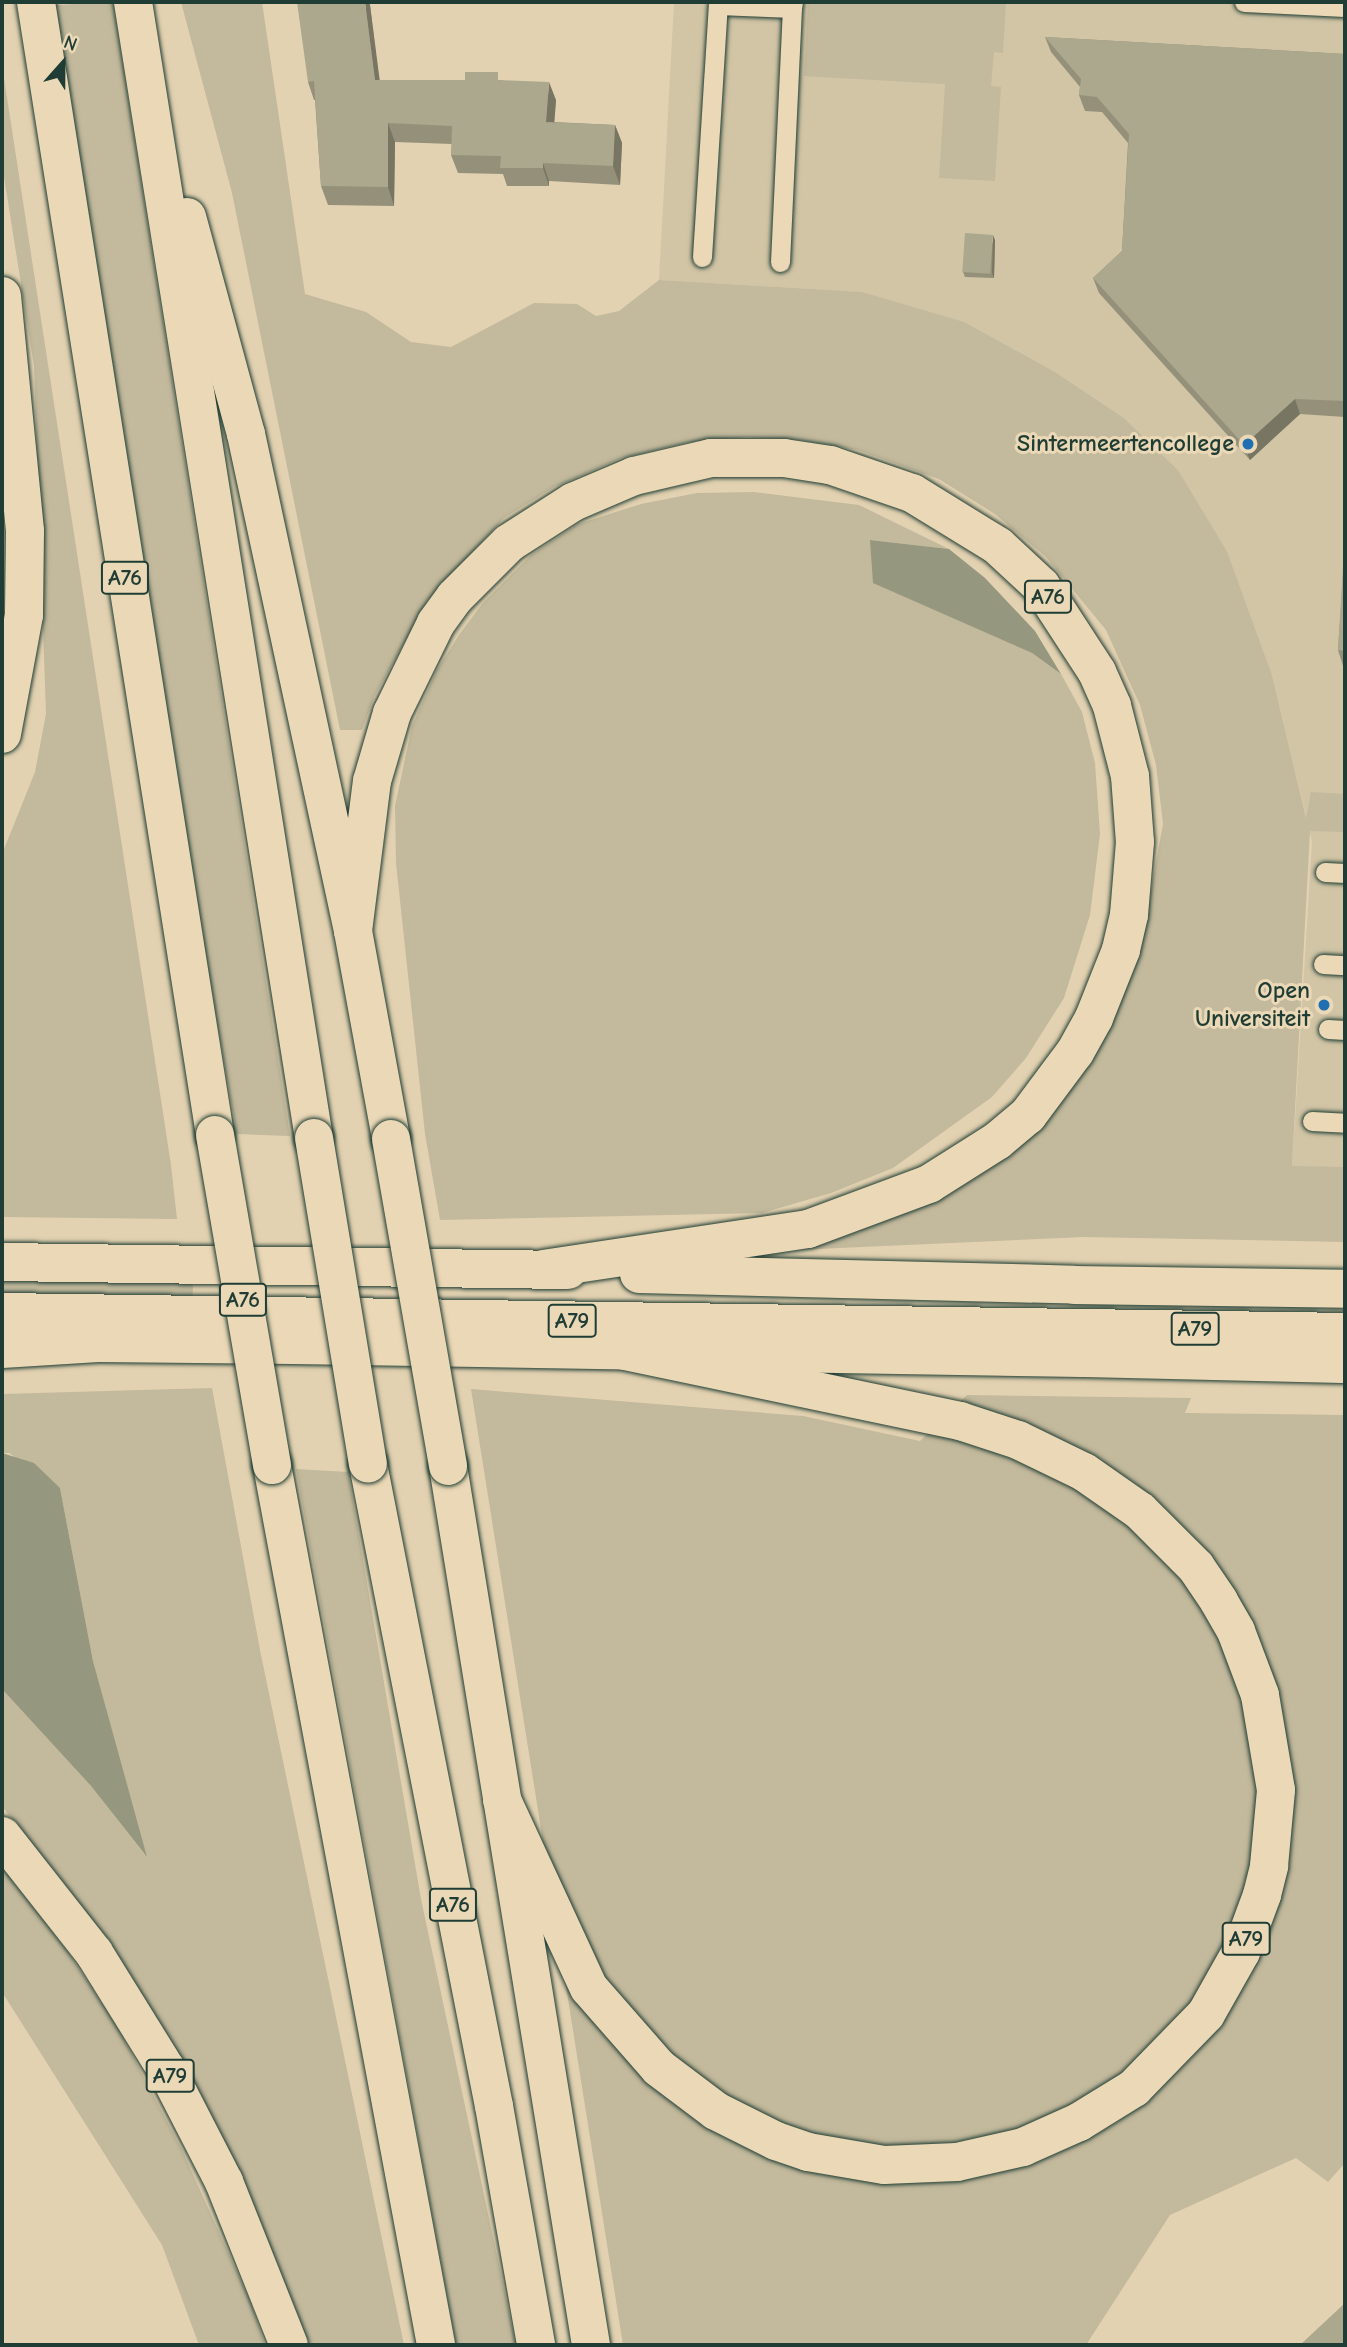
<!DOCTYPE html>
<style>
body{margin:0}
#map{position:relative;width:1347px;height:2347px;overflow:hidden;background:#e3d2b1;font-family:"Comic Neue",sans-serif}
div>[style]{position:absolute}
.built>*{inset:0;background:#d2c5a6}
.green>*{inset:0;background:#c3b99c;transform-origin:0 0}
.water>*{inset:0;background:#96977f}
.roads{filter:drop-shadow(0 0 2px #1f3d34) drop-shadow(0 0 2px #1f3d34)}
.lane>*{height:19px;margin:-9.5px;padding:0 9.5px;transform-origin:9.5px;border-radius:9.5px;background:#ebd8b6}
.primary>*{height:38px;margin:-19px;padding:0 19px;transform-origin:19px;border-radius:19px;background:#ebd8b6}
.highway>*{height:38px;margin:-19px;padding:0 19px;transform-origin:19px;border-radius:19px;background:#ebd8b6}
.bridges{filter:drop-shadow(0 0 2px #1f3d34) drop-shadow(0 0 2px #1f3d34)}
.highway-bridge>*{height:38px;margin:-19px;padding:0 19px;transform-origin:19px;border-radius:19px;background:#ebd8b6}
.wall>*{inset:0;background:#94907a}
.shaded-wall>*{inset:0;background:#787663}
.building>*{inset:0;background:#aca88e;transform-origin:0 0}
.dots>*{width:19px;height:19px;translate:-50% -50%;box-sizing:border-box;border:4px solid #ebd8b6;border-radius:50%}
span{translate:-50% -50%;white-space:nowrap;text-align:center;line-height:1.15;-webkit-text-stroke:6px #ebd8b6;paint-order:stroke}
.shield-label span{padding:2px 5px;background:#ebd8b6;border:2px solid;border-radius:5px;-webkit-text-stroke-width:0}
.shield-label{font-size:23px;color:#1f3d34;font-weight:700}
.poi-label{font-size:24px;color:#1f3d34;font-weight:700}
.right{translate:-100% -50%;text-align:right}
.frame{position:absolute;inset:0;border:4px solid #1f3d34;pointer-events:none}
.north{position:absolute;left:28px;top:28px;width:70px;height:70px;-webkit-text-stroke:5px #ebd8b6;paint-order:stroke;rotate:21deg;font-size:19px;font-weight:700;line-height:28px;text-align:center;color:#1f3d34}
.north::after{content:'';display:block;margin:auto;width:24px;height:32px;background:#1f3d34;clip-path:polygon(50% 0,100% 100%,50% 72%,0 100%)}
</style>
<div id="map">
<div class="built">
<i style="clip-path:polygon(674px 2px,1345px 2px,1345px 1167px,1292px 1167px,1312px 842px,1272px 675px,1227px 551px,1178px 470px,1124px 418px,1055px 372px,862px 292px,659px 280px)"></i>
</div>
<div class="green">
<i style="clip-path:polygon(113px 2px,290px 1136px,237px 1134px,162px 709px,56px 5px)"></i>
<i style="clip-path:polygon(181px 2px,262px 2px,305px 294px,366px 312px,411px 342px,451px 347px,534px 303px,577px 304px,596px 316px,619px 311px,659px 280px,862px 292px,964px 322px,1055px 372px,1124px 418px,1178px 470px,1227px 551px,1272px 675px,1306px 818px,1311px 792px,1345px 794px,1345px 832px,1310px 831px,1292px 1166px,1345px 1167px,1345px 1242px,1083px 1237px,795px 1250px,977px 1170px,1142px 939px,1163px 824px,1156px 765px,1140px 705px,1106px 630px,1046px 557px,995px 514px,939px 479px,858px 450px,800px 440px,746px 437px,688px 442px,621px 458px,554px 487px,504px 518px,428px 600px,374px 697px,362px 730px,340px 730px,232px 193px)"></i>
<i style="clip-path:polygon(808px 2px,1006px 2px,1003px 53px,994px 52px,991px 86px,1001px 87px,995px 181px,939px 178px,945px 84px,804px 76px)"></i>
<i style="clip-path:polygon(2px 65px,171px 1165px,177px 1219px,2px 1217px,2px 854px,35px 772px,46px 714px,34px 366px,2px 164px)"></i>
<i style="clip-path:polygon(754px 492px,859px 505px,949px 549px,870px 540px,975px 627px,1032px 653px,1061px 674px,1082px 712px,1095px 763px,1100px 834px,1090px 915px,1064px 998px,1026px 1058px,992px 1097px,893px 1168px,831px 1193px,762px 1213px,440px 1220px,425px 1134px,396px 863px,395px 806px,412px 726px,437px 670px,459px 635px,482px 604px,531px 555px,578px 524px,641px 504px,697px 493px)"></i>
<i style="left:2px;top:1279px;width:191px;height:27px;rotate:1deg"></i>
<i style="clip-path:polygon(212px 1388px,260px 1650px,404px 2345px,306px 2345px,90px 1923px,2px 1806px,2px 1689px,91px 1786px,145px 1855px,93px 1661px,60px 1488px,9px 1453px,2px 1453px,2px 1394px)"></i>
<i style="clip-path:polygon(471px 1389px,803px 1416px,920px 1441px,967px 1395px,1191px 1398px,1185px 1413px,1345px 1415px,1345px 2163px,1328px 2182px,1296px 2158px,1170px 2215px,1086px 2345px,623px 2345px)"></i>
<i style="clip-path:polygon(296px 1469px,348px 1472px,421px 1899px,516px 2345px,456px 2345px)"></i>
<i style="clip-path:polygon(2px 1867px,66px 1949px,119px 2030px,182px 2150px,250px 2301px,265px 2345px,199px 2345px,162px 2245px,2px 1992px)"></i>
</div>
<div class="water">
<i style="clip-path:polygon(870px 540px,949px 549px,985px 578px,1035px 631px,1061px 674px,1032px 653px,873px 583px)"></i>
<i style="clip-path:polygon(2px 1453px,34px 1463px,60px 1488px,93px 1661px,147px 1857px,91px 1786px,2px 1689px)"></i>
</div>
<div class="roads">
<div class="lane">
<i style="left:1244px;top:2px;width:101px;rotate:2.8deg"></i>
<i style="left:702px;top:257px;width:253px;rotate:-86.4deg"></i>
<i style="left:718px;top:5px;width:74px;rotate:2.3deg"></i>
<i style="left:792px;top:8px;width:6px;rotate:-81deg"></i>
<i style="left:780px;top:262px;width:254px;rotate:-87.3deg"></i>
<i style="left:1325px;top:872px;width:20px;rotate:3deg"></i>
<i style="left:1323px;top:964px;width:22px;rotate:3deg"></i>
<i style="left:1328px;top:1029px;width:17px;rotate:3deg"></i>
<i style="left:1312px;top:1121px;width:33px;rotate:3deg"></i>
</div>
<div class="primary">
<i style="left:1074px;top:1285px;width:271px;rotate:0.8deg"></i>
<i style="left:2px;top:1312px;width:1343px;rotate:0.85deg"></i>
<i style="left:1082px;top:1358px;width:263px;rotate:1.3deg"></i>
</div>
<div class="highway">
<i style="left:36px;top:2px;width:1147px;rotate:81.02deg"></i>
<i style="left:133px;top:2px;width:1150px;rotate:80.95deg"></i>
<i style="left:187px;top:217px;width:225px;rotate:74.8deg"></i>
<i style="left:246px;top:434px;width:508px;rotate:77.85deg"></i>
<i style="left:353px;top:931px;width:211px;rotate:79.6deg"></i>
<i style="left:2px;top:296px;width:236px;rotate:84.4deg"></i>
<i style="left:25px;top:531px;width:84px;rotate:90.7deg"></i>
<i style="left:24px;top:615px;width:121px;rotate:100.5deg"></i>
<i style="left:353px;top:931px;width:151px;rotate:-82.8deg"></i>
<i style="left:372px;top:781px;width:71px;rotate:-73.6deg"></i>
<i style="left:392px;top:713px;width:100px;rotate:-63.9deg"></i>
<i style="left:436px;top:623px;width:32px;rotate:-54deg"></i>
<i style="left:455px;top:597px;width:76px;rotate:-45deg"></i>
<i style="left:509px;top:543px;width:76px;rotate:-32.6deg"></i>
<i style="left:573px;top:502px;width:66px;rotate:-23.1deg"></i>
<i style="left:634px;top:476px;width:79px;rotate:-13.2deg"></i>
<i style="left:711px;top:458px;width:73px"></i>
<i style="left:784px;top:458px;width:47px;rotate:8.7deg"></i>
<i style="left:830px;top:465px;width:87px;rotate:18.9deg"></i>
<i style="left:912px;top:493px;width:101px;rotate:31.6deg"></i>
<i style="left:998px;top:546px;width:59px;rotate:42.9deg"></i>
<i style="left:1041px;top:586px;width:103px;rotate:56.9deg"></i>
<i style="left:1097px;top:672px;width:37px;rotate:66deg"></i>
<i style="left:1112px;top:706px;width:72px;rotate:75.6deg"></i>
<i style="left:1130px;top:776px;width:66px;rotate:85.7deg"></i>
<i style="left:1135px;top:842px;width:73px;rotate:94.7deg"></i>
<i style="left:1129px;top:915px;width:36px;rotate:103deg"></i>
<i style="left:1121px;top:950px;width:73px;rotate:111.7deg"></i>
<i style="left:1094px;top:1018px;width:39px;rotate:119deg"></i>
<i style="left:1075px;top:1052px;width:79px;rotate:126.7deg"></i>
<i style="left:1028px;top:1115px;width:40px;rotate:140deg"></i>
<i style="left:997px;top:1141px;width:80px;rotate:147.7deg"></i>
<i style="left:929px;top:1184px;width:129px;rotate:159.6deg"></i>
<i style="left:808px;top:1229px;width:268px;rotate:171.4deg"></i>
<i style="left:2px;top:1262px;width:566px;rotate:0.81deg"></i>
<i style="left:639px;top:1274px;width:435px;rotate:1.4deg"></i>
<i style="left:2px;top:1349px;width:96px;rotate:-3.6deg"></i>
<i style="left:98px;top:1343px;width:196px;rotate:0.6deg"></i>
<i style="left:294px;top:1345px;width:788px;rotate:0.95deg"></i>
<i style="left:368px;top:1464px;width:654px;rotate:78.9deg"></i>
<i style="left:494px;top:2106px;width:243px;rotate:80deg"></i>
<i style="left:272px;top:1465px;width:895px;rotate:79.44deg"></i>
<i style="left:448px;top:1466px;width:891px;rotate:80.76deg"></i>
<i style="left:502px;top:1800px;width:207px;rotate:65.2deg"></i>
<i style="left:589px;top:1988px;width:106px;rotate:48.8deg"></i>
<i style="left:659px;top:2068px;width:71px;rotate:37deg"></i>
<i style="left:716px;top:2111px;width:67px;rotate:26.6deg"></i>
<i style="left:776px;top:2141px;width:34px;rotate:19deg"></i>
<i style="left:808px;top:2152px;width:77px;rotate:9.7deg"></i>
<i style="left:884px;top:2165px;width:73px;rotate:-2.4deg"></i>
<i style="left:957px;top:2162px;width:68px;rotate:-12.8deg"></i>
<i style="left:1023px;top:2147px;width:61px;rotate:-24.1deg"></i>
<i style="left:1079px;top:2122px;width:65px;rotate:-31.7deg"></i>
<i style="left:1134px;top:2088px;width:103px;rotate:-45.8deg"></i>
<i style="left:1206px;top:2014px;width:71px;rotate:-60.6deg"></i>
<i style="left:1241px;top:1952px;width:61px;rotate:-69.8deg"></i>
<i style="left:1262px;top:1895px;width:30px;rotate:-76deg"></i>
<i style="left:1269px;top:1866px;width:76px;rotate:-84.7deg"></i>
<i style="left:1276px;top:1790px;width:96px;rotate:-99.6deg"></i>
<i style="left:1260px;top:1695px;width:68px;rotate:-110.6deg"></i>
<i style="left:1236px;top:1631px;width:34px;rotate:-120deg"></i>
<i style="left:1219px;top:1601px;width:41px;rotate:-124.1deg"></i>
<i style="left:1196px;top:1567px;width:79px;rotate:-135deg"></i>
<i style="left:1140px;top:1511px;width:68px;rotate:-145.1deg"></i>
<i style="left:1084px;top:1472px;width:73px;rotate:-154.1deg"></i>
<i style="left:1018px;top:1440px;width:61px;rotate:-161.9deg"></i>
<i style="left:960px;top:1421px;width:342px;rotate:-168.2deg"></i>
<i style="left:2px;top:1836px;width:149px;rotate:51.8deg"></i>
<i style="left:94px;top:1953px;width:137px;rotate:58.2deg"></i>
<i style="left:166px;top:2069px;width:127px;rotate:62.8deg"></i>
<i style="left:224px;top:2182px;width:175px;rotate:68.3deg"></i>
</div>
</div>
<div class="bridges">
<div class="highway-bridge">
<i style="left:215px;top:1135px;width:335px;rotate:80.2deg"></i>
<i style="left:314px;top:1138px;width:330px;rotate:80.6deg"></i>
<i style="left:391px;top:1139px;width:332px;rotate:80.1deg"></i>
</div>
</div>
<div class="wall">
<i style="clip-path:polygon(370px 5px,379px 80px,501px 80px,556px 100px,554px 122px,615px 125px,622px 143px,620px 185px,549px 181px,549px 186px,507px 186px,503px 174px,458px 173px,451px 155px,452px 144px,395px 142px,394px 206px,328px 205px,321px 186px,315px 100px,314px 100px,308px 82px)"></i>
<i style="clip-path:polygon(1045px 37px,1345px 54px,1345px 417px,1300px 414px,1250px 460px,1099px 293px,1093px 278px,1122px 251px,1128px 143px,1102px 112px,1085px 111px,1079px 95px,1080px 87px,1051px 52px)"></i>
<i style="clip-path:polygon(995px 240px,994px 278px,965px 277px,963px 272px)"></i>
<i style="clip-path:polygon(1345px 549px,1345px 666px,1343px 666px,1338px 650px)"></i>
</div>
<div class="shaded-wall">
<i style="clip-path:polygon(365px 2px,369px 2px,370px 5px,382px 98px,375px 80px)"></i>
<i style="clip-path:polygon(549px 82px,556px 100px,553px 140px,546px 122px)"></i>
<i style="clip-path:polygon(388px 123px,395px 142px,394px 206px,388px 187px)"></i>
<i style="clip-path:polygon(615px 125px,622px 143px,620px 185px,613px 166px)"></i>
<i style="clip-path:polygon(543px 163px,549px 181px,549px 186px,543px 168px)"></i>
<i style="clip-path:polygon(993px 235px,995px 240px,994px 278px,992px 273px)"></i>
<i style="clip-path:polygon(1295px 399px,1300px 414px,1250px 460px,1244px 445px)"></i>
</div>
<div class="building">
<i style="clip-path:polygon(297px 2px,365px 2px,375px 80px,465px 80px,465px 72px,498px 72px,498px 80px,549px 82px,546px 122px,615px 125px,613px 166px,543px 163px,543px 168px,500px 168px,501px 156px,451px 155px,452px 126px,388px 123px,388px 187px,321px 186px,314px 81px,308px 82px)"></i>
<i style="clip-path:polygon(1045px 37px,1345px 54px,1345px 401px,1295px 399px,1244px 445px,1093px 278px,1122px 251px,1129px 134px,1097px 97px,1079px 95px,1081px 79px)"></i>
<i style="left:965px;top:233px;width:28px;height:39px;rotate:4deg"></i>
<i style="clip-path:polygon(1344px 549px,1345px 549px,1345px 651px,1338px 650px)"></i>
<i style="clip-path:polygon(1345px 2303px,1345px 2345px,1300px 2345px)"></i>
</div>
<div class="dots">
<i style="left:1248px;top:444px;background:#1f6fb2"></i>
<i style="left:1324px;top:1005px;background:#1f6fb2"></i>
</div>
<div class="shield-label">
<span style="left:125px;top:578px">A76</span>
<span style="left:1048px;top:597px">A76</span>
<span style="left:243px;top:1300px">A76</span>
<span style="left:572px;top:1321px">A79</span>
<span style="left:1195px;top:1329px">A79</span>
<span style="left:453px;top:1905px">A76</span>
<span style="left:1246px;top:1939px">A79</span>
<span style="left:170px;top:2076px">A79</span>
</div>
<div class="poi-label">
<span class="right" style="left:1234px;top:444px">Sintermeertencollege</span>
<span class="right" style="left:1310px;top:1005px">Open<br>Universiteit</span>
</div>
<div class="frame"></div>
<div class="north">N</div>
</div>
